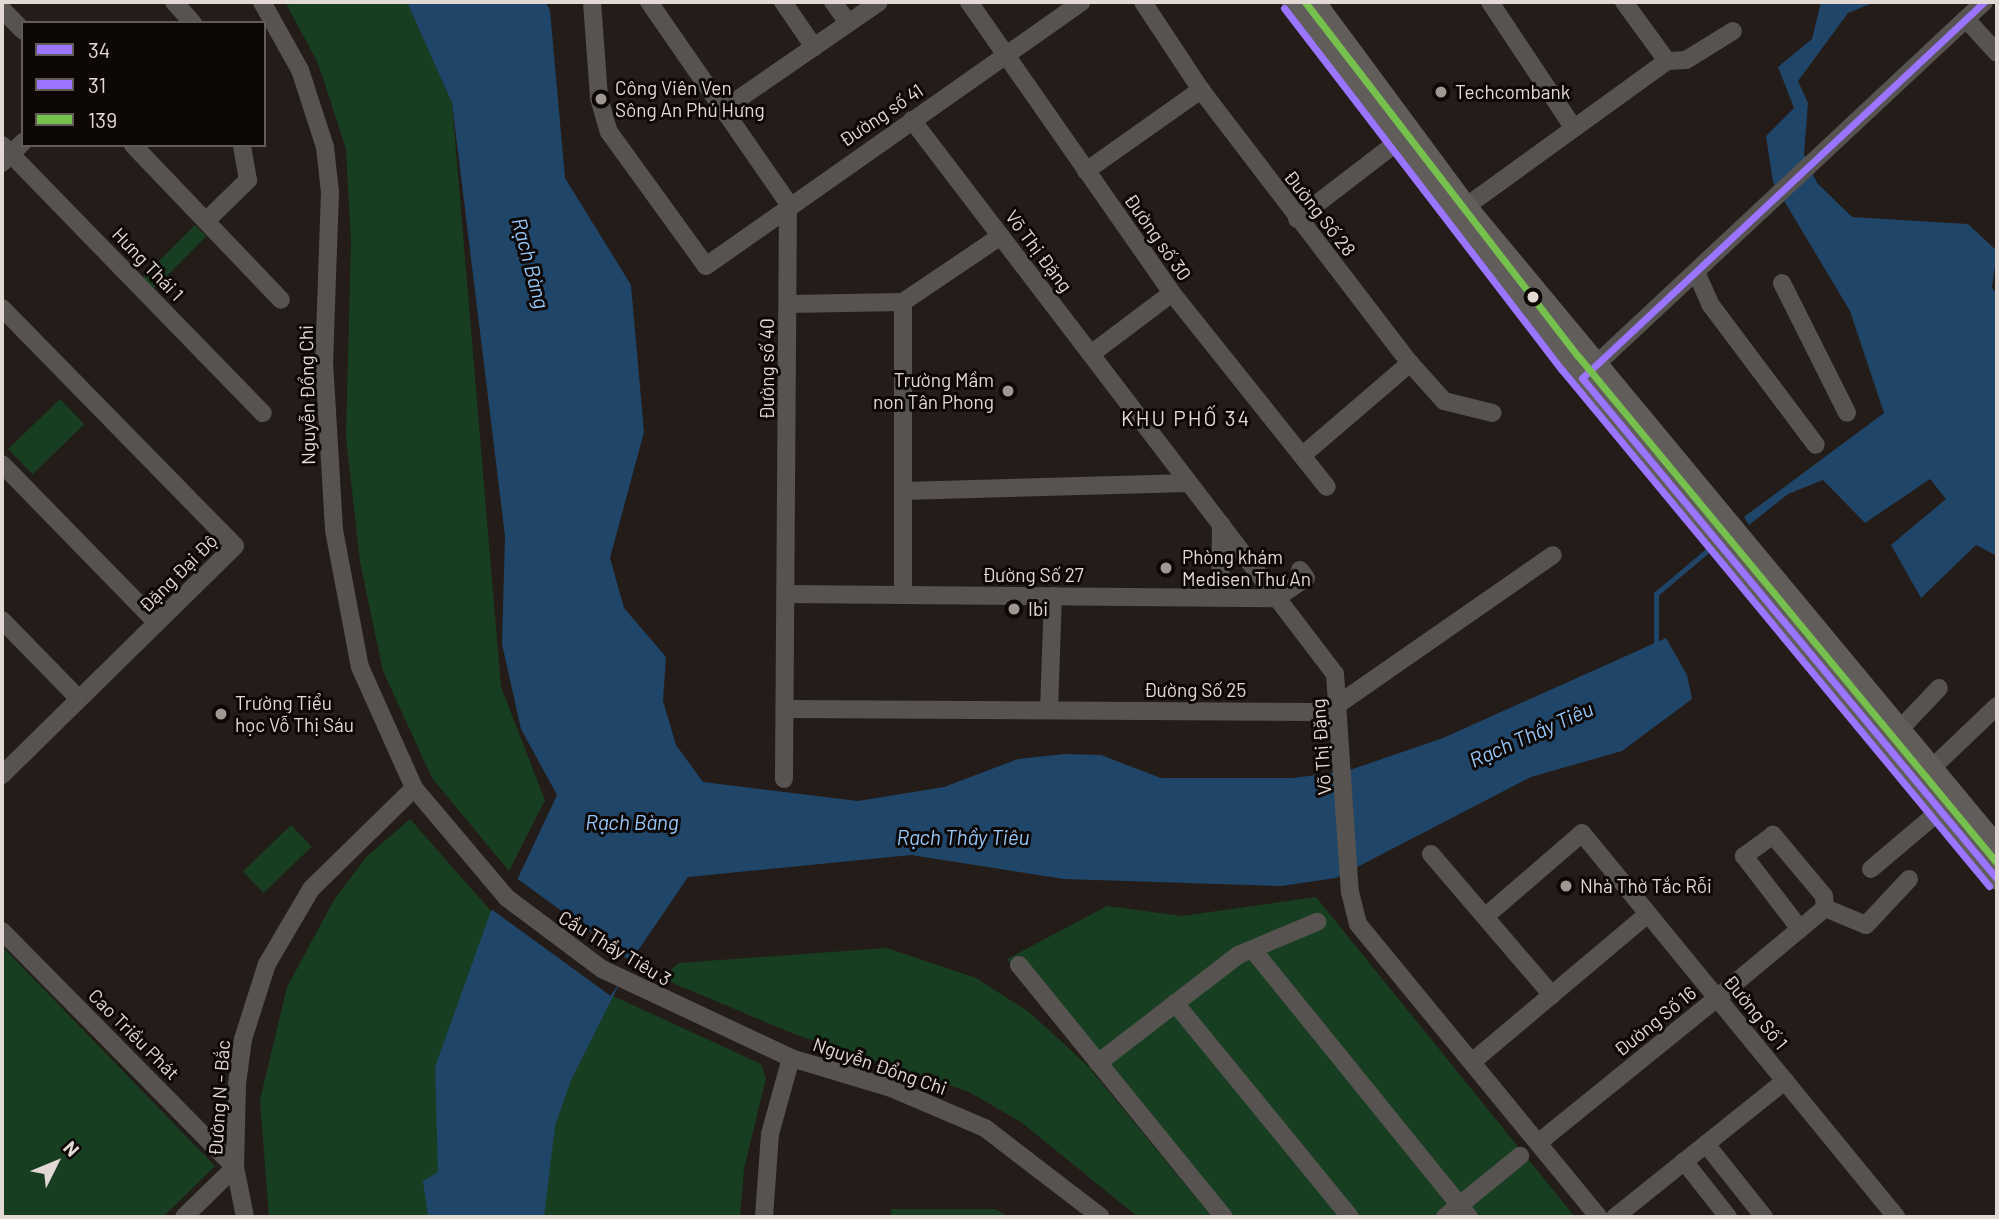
<!DOCTYPE html>
<meta charset="utf-8">
<style>
body{margin:0}
#map{position:relative;width:1999px;height:1219px;overflow:hidden;background:#241c18;font-family:Barlow,sans-serif}
div>[style]{position:absolute}
.green>*{inset:0;background:#183e21;transform-origin:0 0}
.water>*{inset:0;background:#1f4569}
.pier>*{inset:0;background:#241c18;transform-origin:0 0}
.stream>*{height:4.5px;margin:-2.25px;padding:0 2.25px;transform-origin:2.25px;border-radius:2.25px;background:#1f4569}
.minor>*{height:18px;margin:-9px;padding:0 9px;transform-origin:9px;border-radius:9px;background:#565351}
.major>*{height:21px;margin:-10.5px;padding:0 10.5px;transform-origin:10.5px;border-radius:10.5px;background:#615d5a}
.bus-1>*{height:7px;margin:-3.5px;padding:0 3.5px;transform-origin:3.5px;border-radius:3.5px;background:#9b74ff}
.bus-2>*{height:7px;margin:-3.5px;padding:0 3.5px;transform-origin:3.5px;border-radius:3.5px;background:#9b74ff}
.bus-3>*{height:7px;margin:-3.5px;padding:0 3.5px;transform-origin:3.5px;border-radius:3.5px;background:#76c04d}
.dots>*{width:19px;height:19px;translate:-50% -50%;box-sizing:border-box;border:4px solid #0d0705;border-radius:50%}
span{translate:-50% -50%;white-space:nowrap;text-align:center;line-height:1.15;-webkit-text-stroke:6px #0d0705;paint-order:stroke}
.poi-label{font-size:19px;color:#e2d8d4}
.left{translate:0 -50%;text-align:left}
.right{translate:-100% -50%;text-align:right}
.street-label{font-size:19px;color:#e2d8d4}
.water-label{font-size:21px;color:#95c6fa;font-style:italic}
.neighbourhood-label{font-size:21px;color:#e2d8d4;letter-spacing:2px}
.frame{position:absolute;inset:0;border:4px solid #e2d8d4;pointer-events:none}
.legend{position:absolute;left:21px;top:21px;width:245px;height:126px;box-sizing:border-box;background:#0d0705;border:2px solid #625b58;margin:0;padding:9px 12px;list-style:none;font-size:21px;color:#e2d8d4}
.legend li{display:flex;align-items:center;gap:14px;height:35px}
.legend b{width:35px;border:2px solid #625b58}
.north{position:absolute;left:21px;top:1128px;width:70px;height:70px;-webkit-text-stroke:5px #0d0705;paint-order:stroke;rotate:47deg;font-size:19px;font-weight:700;line-height:28px;text-align:center;color:#e2d8d4}
.north::after{content:'';display:block;margin:auto;width:24px;height:32px;background:#e2d8d4;clip-path:polygon(50% 0,100% 100%,50% 72%,0 100%)}
</style>
<div id="map">
<div class="green">
<i style="clip-path:polygon(285px 2px,407px 2px,452px 103px,501px 687px,545px 800px,509px 871px,432px 778px,383px 671px,360px 562px,346px 437px,351px 242px,346px 149px,318px 63px)"></i>
<i style="left:195px;top:225px;width:16px;height:76px;rotate:45deg"></i>
<i style="left:60px;top:399px;width:35px;height:72px;rotate:46deg"></i>
<i style="clip-path:polygon(410px 819px,491px 911px,469px 1217px,269px 1217px,260px 1100px,287px 987px,334px 900px,367px 856px)"></i>
<i style="left:291px;top:825px;width:30px;height:67px;rotate:46deg"></i>
<i style="clip-path:polygon(1316px 897px,1575px 1217px,1216px 1217px,1007px 959px,1107px 906px,1182px 916px)"></i>
<i style="clip-path:polygon(2px 946px,215px 1166px,163px 1217px,2px 1217px)"></i>
<i style="clip-path:polygon(887px 948px,976px 978px,1029px 1012px,1087px 1065px,1212px 1217px,1138px 1217px,1021px 1122px,969px 1092px,794px 1034px,661px 978px,679px 963px)"></i>
<i style="clip-path:polygon(587px 984px,761px 1064px,766px 1078px,744px 1169px,740px 1217px,524px 1217px)"></i>
<i style="clip-path:polygon(892px 1209px,995px 1209px,1009px 1217px,889px 1217px)"></i>
</div>
<div class="water">
<i style="clip-path:polygon(407px 2px,545px 2px,550px 10px,565px 178px,631px 285px,644px 432px,610px 558px,624px 608px,666px 657px,663px 701px,676px 745px,703px 782px,858px 801px,944px 787px,1018px 759px,1065px 754px,1101px 755px,1161px 778px,1293px 778px,1347px 771px,1443px 738px,1666px 638px,1687px 675px,1692px 699px,1622px 751px,1531px 777px,1336px 878px,1281px 886px,1064px 879px,911px 855px,688px 877px,631px 961px,571px 1080px,555px 1126px,544px 1217px,428px 1217px,423px 1181px,438px 1172px,435px 1067px,491px 911px,518px 878px,557px 795px,521px 729px,502px 644px,505px 536px,452px 103px)"></i>
<i style="clip-path:polygon(1821px 2px,1875px 2px,1848px 13px,1798px 81px,1808px 103px,1804px 154px,1817px 183px,1852px 217px,1968px 224px,1997px 251px,1992px 288px,1997px 294px,1997px 556px,1976px 545px,1921px 598px,1891px 545px,1946px 499px,1930px 479px,1865px 523px,1823px 480px,1788px 494px,1749px 525px,1744px 517px,1884px 413px,1850px 311px,1773px 182px,1766px 136px,1794px 108px,1778px 67px,1812px 39px)"></i>
</div>
<div class="pier">
<i style="left:515px;top:877px;width:147px;height:40px;rotate:36deg"></i>
</div>
<div class="stream">
<i style="left:1656px;top:648px;width:54px;rotate:-90deg"></i>
<i style="left:1656px;top:594px;width:76px;rotate:-40.2deg"></i>
</div>
<div class="minor">
<i style="left:174px;top:2px;width:28px;rotate:48deg"></i>
<i style="left:262px;top:2px;width:78px;rotate:60.8deg"></i>
<i style="left:300px;top:70px;width:81px;rotate:72deg"></i>
<i style="left:325px;top:147px;width:45px;rotate:83.7deg"></i>
<i style="left:330px;top:192px;width:169px;rotate:92deg"></i>
<i style="left:324px;top:361px;width:169px;rotate:86.6deg"></i>
<i style="left:334px;top:530px;width:139px;rotate:79.3deg"></i>
<i style="left:360px;top:667px;width:133px;rotate:65.9deg"></i>
<i style="left:414px;top:788px;width:144px;rotate:49.8deg"></i>
<i style="left:507px;top:898px;width:119px;rotate:36.8deg"></i>
<i style="left:602px;top:969px;width:209px;rotate:25.2deg"></i>
<i style="left:791px;top:1058px;width:104px;rotate:16.7deg"></i>
<i style="left:891px;top:1088px;width:102px;rotate:23.1deg"></i>
<i style="left:985px;top:1128px;width:146px;rotate:37.5deg"></i>
<i style="left:592px;top:2px;width:96px;rotate:85.8deg"></i>
<i style="left:599px;top:98px;width:35px;rotate:74deg"></i>
<i style="left:609px;top:132px;width:165px;rotate:54.1deg"></i>
<i style="left:706px;top:266px;width:459px;rotate:-35.1deg"></i>
<i style="left:649px;top:2px;width:244px;rotate:55.3deg"></i>
<i style="left:788px;top:203px;width:576px;rotate:90.4deg"></i>
<i style="left:783px;top:2px;width:55px;rotate:55.4deg"></i>
<i style="left:833px;top:2px;width:26px;rotate:54deg"></i>
<i style="left:969px;top:2px;width:355px;rotate:55.1deg"></i>
<i style="left:1172px;top:293px;width:248px;rotate:51.4deg"></i>
<i style="left:1143px;top:2px;width:105px;rotate:56.6deg"></i>
<i style="left:1201px;top:90px;width:344px;rotate:52.6deg"></i>
<i style="left:1410px;top:363px;width:51px;rotate:48.2deg"></i>
<i style="left:1444px;top:401px;width:50px;rotate:13.8deg"></i>
<i style="left:1490px;top:2px;width:150px;rotate:56.4deg"></i>
<i style="left:1624px;top:2px;width:73px;rotate:53.9deg"></i>
<i style="left:2px;top:9px;width:30px;rotate:46deg"></i>
<i style="left:1966px;top:19px;width:46px;rotate:47.6deg"></i>
<i style="left:1667px;top:61px;width:19px;rotate:-3deg"></i>
<i style="left:1686px;top:60px;width:55px;rotate:-31.7deg"></i>
<i style="left:724px;top:109px;width:188px;rotate:-34.6deg"></i>
<i style="left:912px;top:120px;width:697px;rotate:52.64deg"></i>
<i style="left:1335px;top:674px;width:219px;rotate:86.1deg"></i>
<i style="left:1350px;top:892px;width:33px;rotate:76deg"></i>
<i style="left:1358px;top:924px;width:379px;rotate:50.6deg"></i>
<i style="left:2px;top:145px;width:374px;rotate:45.8deg"></i>
<i style="left:133px;top:145px;width:214px;rotate:46.3deg"></i>
<i style="left:2px;top:163px;width:30px;rotate:-45deg"></i>
<i style="left:1086px;top:171px;width:141px;rotate:-35.2deg"></i>
<i style="left:1457px;top:213px;width:259px;rotate:-35.9deg"></i>
<i style="left:1297px;top:219px;width:125px;rotate:-37.5deg"></i>
<i style="left:206px;top:221px;width:59px;rotate:-44.3deg"></i>
<i style="left:248px;top:180px;width:36px;rotate:-100deg"></i>
<i style="left:1696px;top:272px;width:35px;rotate:66deg"></i>
<i style="left:1710px;top:304px;width:176px;rotate:53.1deg"></i>
<i style="left:1782px;top:283px;width:145px;rotate:63.4deg"></i>
<i style="left:788px;top:304px;width:115px;rotate:-1deg"></i>
<i style="left:903px;top:302px;width:118px;rotate:-34deg"></i>
<i style="left:2px;top:308px;width:333px;rotate:45.6deg"></i>
<i style="left:235px;top:546px;width:327px;rotate:135.5deg"></i>
<i style="left:1091px;top:354px;width:101px;rotate:-37deg"></i>
<i style="left:1588px;top:372px;width:542px;rotate:-43.06deg"></i>
<i style="left:1304px;top:454px;width:140px;rotate:-40.6deg"></i>
<i style="left:2px;top:464px;width:222px;rotate:45.7deg"></i>
<i style="left:903px;top:491px;width:286px;rotate:-1.6deg"></i>
<i style="left:788px;top:594px;width:489px;rotate:0.5deg"></i>
<i style="left:1277px;top:598px;width:35px;rotate:-35deg"></i>
<i style="left:1306px;top:578px;width:10px;rotate:-127deg"></i>
<i style="left:903px;top:595px;width:293px;rotate:-90deg"></i>
<i style="left:1220px;top:597px;width:73px;rotate:-89.2deg"></i>
<i style="left:2px;top:620px;width:110px;rotate:45.7deg"></i>
<i style="left:788px;top:709px;width:527px;rotate:0.33deg"></i>
<i style="left:1315px;top:712px;width:27px;rotate:-20deg"></i>
<i style="left:1340px;top:703px;width:259px;rotate:-34.8deg"></i>
<i style="left:1049px;top:710px;width:114px;rotate:-88deg"></i>
<i style="left:1901px;top:728px;width:55px;rotate:-46.5deg"></i>
<i style="left:1933px;top:767px;width:88px;rotate:-43.6deg"></i>
<i style="left:1431px;top:854px;width:186px;rotate:49.4deg"></i>
<i style="left:1871px;top:869px;width:93px;rotate:-40.2deg"></i>
<i style="left:1825px;top:908px;width:44px;rotate:22.5deg"></i>
<i style="left:1866px;top:925px;width:63px;rotate:-46.9deg"></i>
<i style="left:1487px;top:915px;width:125px;rotate:-40.8deg"></i>
<i style="left:1582px;top:833px;width:496px;rotate:50.7deg"></i>
<i style="left:2px;top:931px;width:332px;rotate:45.4deg"></i>
<i style="left:1253px;top:950px;width:343px;rotate:51deg"></i>
<i style="left:1019px;top:965px;width:325px;rotate:50.9deg"></i>
<i style="left:1175px;top:1003px;width:276px;rotate:50.7deg"></i>
<i style="left:1472px;top:1062px;width:230px;rotate:-40.1deg"></i>
<i style="left:1098px;top:1063px;width:177px;rotate:-37.6deg"></i>
<i style="left:1238px;top:955px;width:86px;rotate:-22.7deg"></i>
<i style="left:1538px;top:1143px;width:230px;rotate:-39deg"></i>
<i style="left:1717px;top:998px;width:141px;rotate:-39.8deg"></i>
<i style="left:1825px;top:908px;width:12px;rotate:-95deg"></i>
<i style="left:1824px;top:896px;width:80px;rotate:-129.9deg"></i>
<i style="left:1773px;top:835px;width:36px;rotate:144deg"></i>
<i style="left:1744px;top:856px;width:92px;rotate:52.5deg"></i>
<i style="left:1706px;top:1144px;width:93px;rotate:51.5deg"></i>
<i style="left:1684px;top:1161px;width:71px;rotate:51.8deg"></i>
<i style="left:184px;top:1217px;width:71px;rotate:-44.4deg"></i>
<i style="left:245px;top:1217px;width:51px;rotate:-101.3deg"></i>
<i style="left:235px;top:1167px;width:83px;rotate:-88.6deg"></i>
<i style="left:237px;top:1084px;width:45px;rotate:-82.4deg"></i>
<i style="left:243px;top:1039px;width:79px;rotate:-72.3deg"></i>
<i style="left:267px;top:964px;width:87px;rotate:-59.6deg"></i>
<i style="left:311px;top:889px;width:144px;rotate:-44.4deg"></i>
<i style="left:764px;top:1217px;width:83px;rotate:-85.9deg"></i>
<i style="left:770px;top:1134px;width:79px;rotate:-74.6deg"></i>
<i style="left:1445px;top:1217px;width:97px;rotate:-39.1deg"></i>
<i style="left:1615px;top:1217px;width:218px;rotate:-38.7deg"></i>
</div>
<div class="major">
<i style="left:1292px;top:2px;width:456px;rotate:52.4deg"></i>
<i style="left:1570px;top:363px;width:670px;rotate:50.39deg"></i>
<i style="left:1315px;top:2px;width:254px;rotate:53.5deg"></i>
<i style="left:1466px;top:206px;width:832px;rotate:50.32deg"></i>
</div>
<div class="bus-1">
<i style="left:1984px;top:2px;width:550px;rotate:136.91deg"></i>
<i style="left:1582px;top:378px;width:651px;rotate:50.36deg"></i>
</div>
<div class="bus-2">
<i style="left:1284px;top:8px;width:456px;rotate:52.5deg"></i>
<i style="left:1562px;top:370px;width:670px;rotate:50.39deg"></i>
</div>
<div class="bus-3">
<i style="left:1305px;top:2px;width:447px;rotate:52.4deg"></i>
<i style="left:1578px;top:356px;width:658px;rotate:50.43deg"></i>
</div>
<div class="dots">
<i style="left:1441px;top:92px;background:#a09692"></i>
<i style="left:601px;top:99px;background:#a09692"></i>
<i style="left:1533px;top:297px;background:#e2d8d4"></i>
<i style="left:1008px;top:391px;background:#a09692"></i>
<i style="left:1166px;top:568px;background:#a09692"></i>
<i style="left:1014px;top:609px;background:#a09692"></i>
<i style="left:221px;top:714px;background:#a09692"></i>
<i style="left:1566px;top:886px;background:#a09692"></i>
</div>
<div class="poi-label">
<span class="left" style="left:615px;top:99px">Công Viên Ven<br>Sông An Phú Hưng</span>
<span class="left" style="left:1455px;top:92px">Techcombank</span>
<span class="right" style="left:994px;top:391px">Trường Mầm<br>non Tân Phong</span>
<span class="left" style="left:1182px;top:568px">Phòng khám<br>Medisen Thư An</span>
<span class="left" style="left:1028px;top:609px">Ibi</span>
<span class="left" style="left:235px;top:714px">Trường Tiểu<br>học Vỗ Thị Sáu</span>
<span class="left" style="left:1580px;top:886px">Nhà Thờ Tắc Rỗi</span>
</div>
<div class="street-label">
<span style="left:881px;top:115px;rotate:-34deg">Đường số 41</span>
<span style="left:1320px;top:213px;rotate:52deg">Đường Số 28</span>
<span style="left:1158px;top:237px;rotate:55deg">Đường số 30</span>
<span style="left:1039px;top:251px;rotate:53deg">Võ Thị Đặng</span>
<span style="left:148px;top:264px;rotate:46deg">Hưng Thái 1</span>
<span style="left:767px;top:369px;rotate:-90deg">Đường số 40</span>
<span style="left:307px;top:395px;rotate:-91deg">Nguyễn Đổng Chi</span>
<span style="left:178px;top:573px;rotate:-45deg">Đặng Đại Độ</span>
<span style="left:1033px;top:575px">Đường Số 27</span>
<span style="left:1195px;top:690px">Đường Số 25</span>
<span style="left:1321px;top:747px;rotate:-94deg">Võ Thị Đặng</span>
<span style="left:615px;top:948px;rotate:31deg">Cầu Thầy Tiêu 3</span>
<span style="left:1756px;top:1012px;rotate:51deg">Đường Số 1</span>
<span style="left:1655px;top:1021px;rotate:-39deg">Đường Số 16</span>
<span style="left:134px;top:1034px;rotate:45deg">Cao Triều Phát</span>
<span style="left:880px;top:1066px;rotate:19deg">Nguyễn Đổng Chi</span>
<span style="left:219px;top:1098px;rotate:-86deg">Đường N - Bắc</span>
</div>
<div class="water-label">
<span style="left:531px;top:263px;rotate:75deg">Rạch Bàng</span>
<span style="left:1531px;top:734px;rotate:-24deg">Rạch Thầy Tiêu</span>
<span style="left:632px;top:822px">Rạch Bàng</span>
<span style="left:963px;top:837px">Rạch Thầy Tiêu</span>
</div>
<div class="neighbourhood-label">
<span style="left:1186px;top:418px">KHU PHỐ 34</span>
</div>
<div class="frame"></div>
<ul class="legend">
<li><b style="height:9px;background:#9b74ff"></b>34</li>
<li><b style="height:9px;background:#9b74ff"></b>31</li>
<li><b style="height:9px;background:#76c04d"></b>139</li>
</ul>
<div class="north">N</div>
</div>
